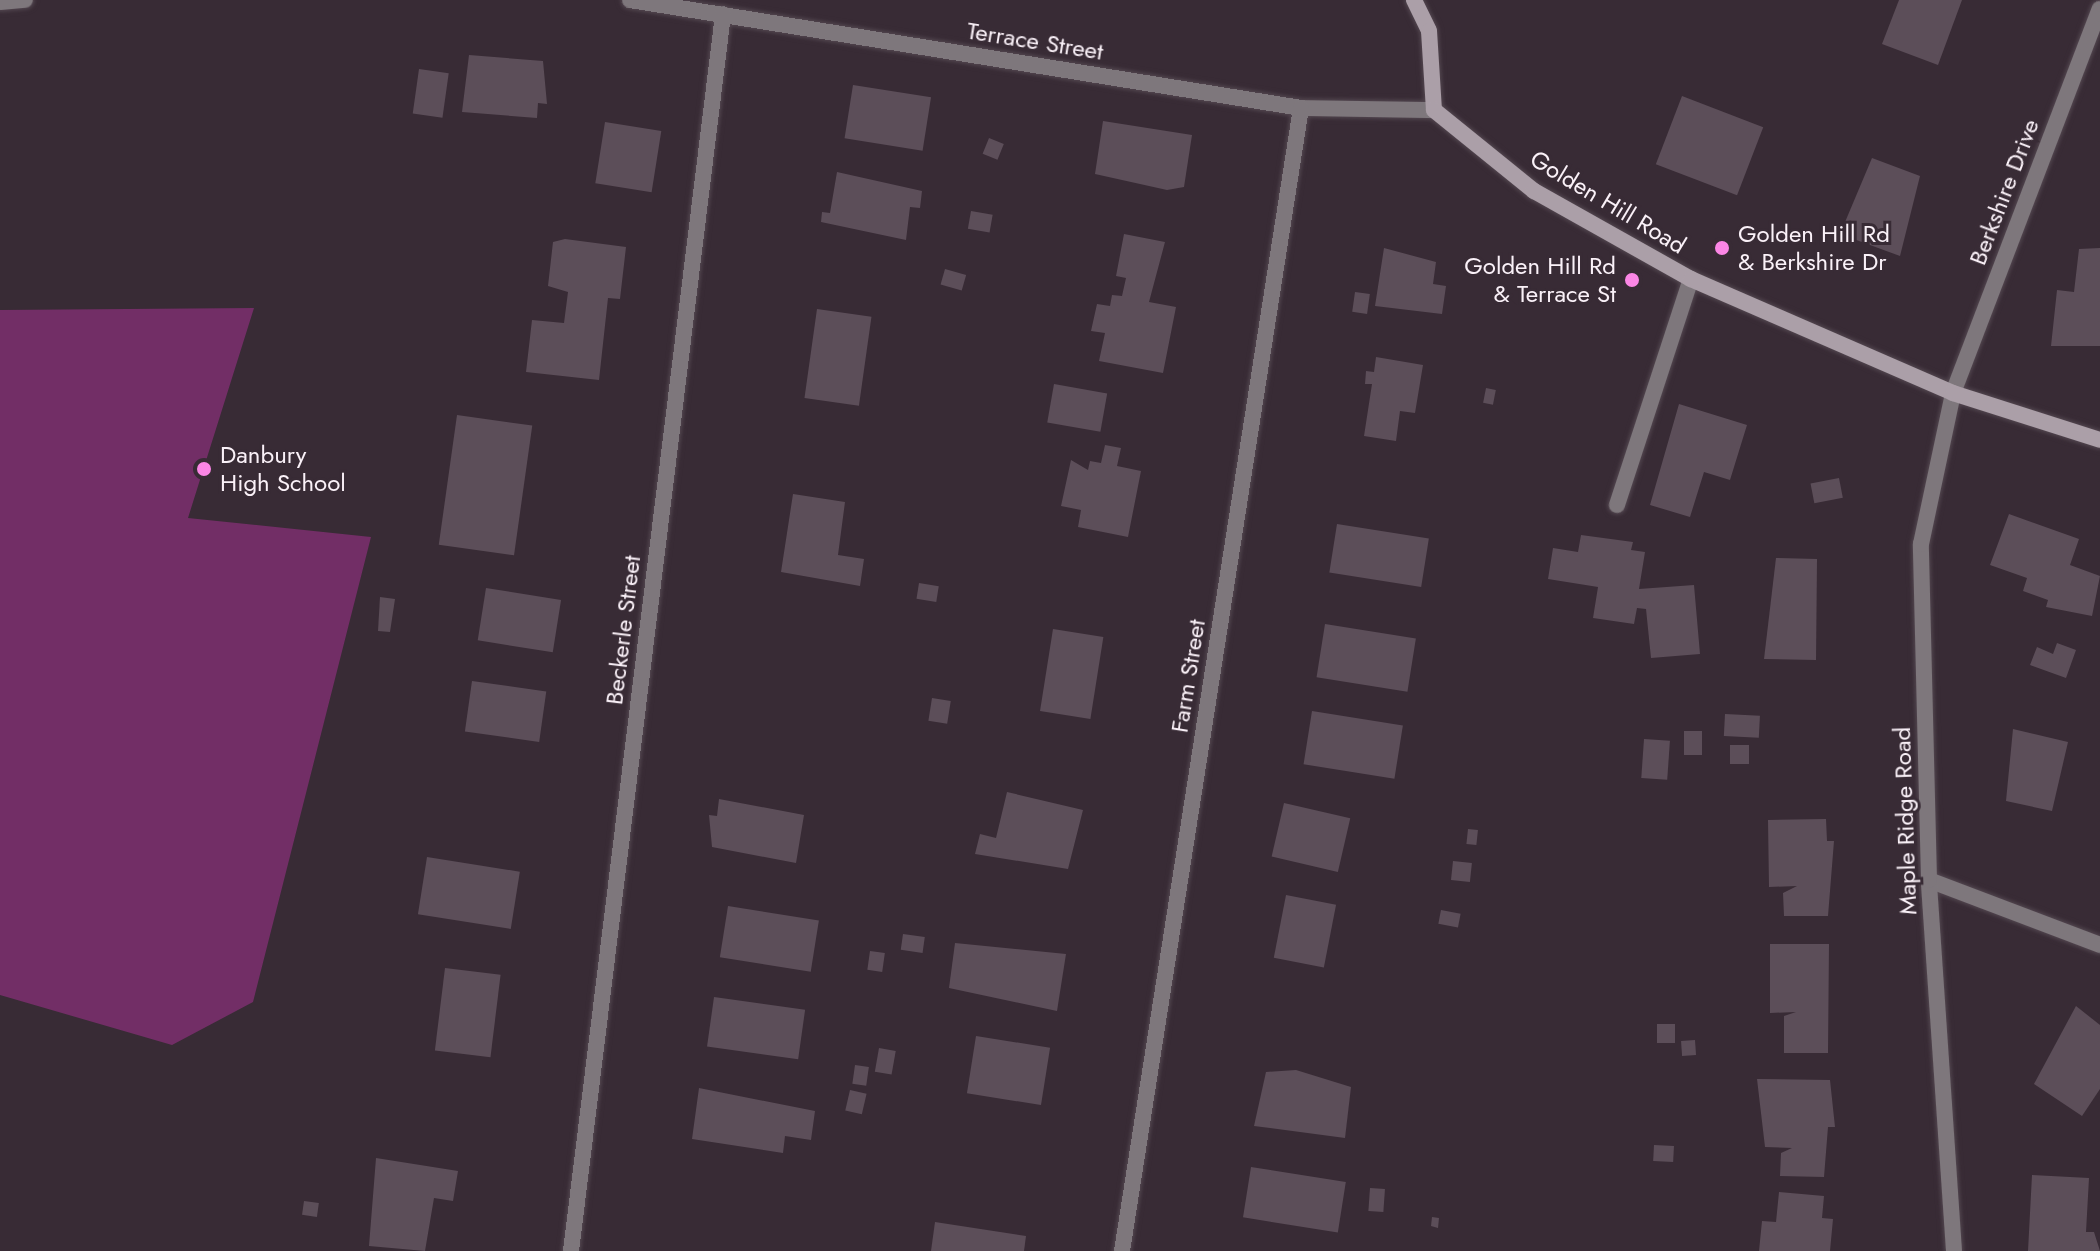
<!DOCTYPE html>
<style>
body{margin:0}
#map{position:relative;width:2100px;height:1251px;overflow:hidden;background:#382b35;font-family:Jost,sans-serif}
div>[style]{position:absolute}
.green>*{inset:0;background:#722e66}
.building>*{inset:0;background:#5c4e59;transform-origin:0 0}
.roads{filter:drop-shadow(0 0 2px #534750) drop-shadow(0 0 2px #534750)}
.lane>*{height:16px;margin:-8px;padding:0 8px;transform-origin:8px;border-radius:8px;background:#7e777c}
.street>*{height:16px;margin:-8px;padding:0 8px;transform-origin:8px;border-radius:8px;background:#7e777c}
.secondary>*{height:16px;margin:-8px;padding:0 8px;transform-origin:8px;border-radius:8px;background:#ab9fa8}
.dots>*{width:22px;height:22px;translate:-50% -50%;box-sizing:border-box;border:4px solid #382b35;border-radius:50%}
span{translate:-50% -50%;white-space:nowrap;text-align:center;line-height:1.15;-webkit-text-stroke:6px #382b35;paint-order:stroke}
.street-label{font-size:24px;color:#faf1f8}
.poi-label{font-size:24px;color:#faf1f8}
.left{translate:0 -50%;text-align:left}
.right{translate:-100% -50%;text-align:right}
</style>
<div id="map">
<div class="green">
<i style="clip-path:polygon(254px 308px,188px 518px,371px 537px,253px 1002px,172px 1045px,0 995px,0 310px)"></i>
</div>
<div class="building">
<i style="clip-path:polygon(1899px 0,1962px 0,1938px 65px,1882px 44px)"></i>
<i style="clip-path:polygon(469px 55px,543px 61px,547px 104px,538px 103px,537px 118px,462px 112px)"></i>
<i style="left:419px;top:69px;width:30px;height:45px;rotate:8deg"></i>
<i style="left:853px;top:85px;width:79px;height:54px;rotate:9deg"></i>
<i style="left:1682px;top:96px;width:87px;height:73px;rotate:21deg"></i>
<i style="clip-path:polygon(1103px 121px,1192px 135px,1184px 187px,1167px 190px,1095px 174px)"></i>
<i style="left:605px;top:122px;width:57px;height:62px;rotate:9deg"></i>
<i style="left:989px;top:138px;width:16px;height:17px;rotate:22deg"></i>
<i style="clip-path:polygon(1872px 158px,1920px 176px,1900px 256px,1840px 234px)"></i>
<i style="clip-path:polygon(837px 172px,922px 191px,920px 208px,910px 207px,906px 240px,821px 222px,822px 212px,830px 213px)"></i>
<i style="left:971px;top:211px;width:22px;height:18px;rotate:10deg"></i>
<i style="clip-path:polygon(1124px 234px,1165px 242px,1149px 302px,1176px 307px,1163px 373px,1099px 361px,1105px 333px,1091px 331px,1097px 304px,1110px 306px,1112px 295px,1122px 296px,1126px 278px,1116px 276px)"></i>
<i style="clip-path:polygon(565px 239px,626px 247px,620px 299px,608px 298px,599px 380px,526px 372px,532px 320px,564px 323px,568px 292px,548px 286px,553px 242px)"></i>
<i style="clip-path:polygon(1384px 248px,1436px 262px,1433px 284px,1446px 286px,1442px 314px,1375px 306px)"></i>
<i style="clip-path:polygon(2100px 248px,2100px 346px,2051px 346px,2057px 290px,2074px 292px,2079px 249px)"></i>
<i style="left:945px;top:269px;width:22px;height:16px;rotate:16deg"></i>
<i style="left:1355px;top:292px;width:15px;height:20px;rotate:8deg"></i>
<i style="left:817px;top:309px;width:55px;height:90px;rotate:8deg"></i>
<i style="clip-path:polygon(1376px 357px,1423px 365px,1415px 413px,1400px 411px,1396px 441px,1364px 436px,1372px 384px,1365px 384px,1366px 371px,1374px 372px)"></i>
<i style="left:1054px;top:384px;width:54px;height:39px;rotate:10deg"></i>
<i style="left:1486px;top:388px;width:10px;height:15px;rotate:11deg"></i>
<i style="clip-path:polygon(1679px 404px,1747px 425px,1730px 480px,1704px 472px,1690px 517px,1650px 505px)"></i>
<i style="left:457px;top:415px;width:76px;height:131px;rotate:8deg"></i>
<i style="clip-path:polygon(1105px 445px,1121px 448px,1117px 466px,1141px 471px,1128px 537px,1078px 527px,1081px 510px,1061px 506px,1071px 460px,1088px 470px,1090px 461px,1101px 463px)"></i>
<i style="left:1839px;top:478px;width:20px;height:29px;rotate:79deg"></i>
<i style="clip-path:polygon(793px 494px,845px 502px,838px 555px,864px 559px,860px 586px,781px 572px)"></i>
<i style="clip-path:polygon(2009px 514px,2079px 539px,2070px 565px,2100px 576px,2092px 616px,2046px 607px,2048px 600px,2023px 591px,2027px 578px,1990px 565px)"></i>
<i style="left:1337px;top:524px;width:93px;height:49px;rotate:9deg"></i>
<i style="clip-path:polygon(1581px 535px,1633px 542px,1631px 550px,1645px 552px,1639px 589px,1694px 585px,1700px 654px,1651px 658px,1646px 609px,1637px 608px,1634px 624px,1593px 618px,1598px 587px,1548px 579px,1553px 548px,1578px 552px)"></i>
<i style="clip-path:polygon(1776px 558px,1817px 559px,1816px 660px,1764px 659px)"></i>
<i style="left:919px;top:583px;width:20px;height:16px;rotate:9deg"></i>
<i style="left:486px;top:588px;width:76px;height:53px;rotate:9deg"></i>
<i style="clip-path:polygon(380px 597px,395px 599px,390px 632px,378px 631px)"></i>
<i style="left:1325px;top:624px;width:92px;height:54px;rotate:9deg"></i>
<i style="left:1053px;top:629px;width:51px;height:83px;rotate:9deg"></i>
<i style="clip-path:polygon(2057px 643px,2076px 650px,2066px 678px,2030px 665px,2037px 647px,2053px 654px)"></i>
<i style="left:472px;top:681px;width:75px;height:51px;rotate:8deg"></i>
<i style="left:932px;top:698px;width:19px;height:23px;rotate:9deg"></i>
<i style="left:1312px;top:711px;width:92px;height:54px;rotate:9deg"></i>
<i style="left:1725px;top:714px;width:35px;height:22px;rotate:3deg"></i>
<i style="clip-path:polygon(2013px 729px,2068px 742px,2052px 811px,2006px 801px)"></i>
<i style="left:1684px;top:731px;width:18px;height:24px"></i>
<i style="left:1644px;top:739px;width:26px;height:39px;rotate:4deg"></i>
<i style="left:1730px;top:745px;width:19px;height:19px"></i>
<i style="clip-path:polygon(1007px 792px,1083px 810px,1068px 869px,975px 854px,980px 834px,996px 838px)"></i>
<i style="clip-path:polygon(719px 799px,804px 815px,796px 863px,712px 847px,709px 815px,717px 816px)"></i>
<i style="left:1284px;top:803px;width:68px;height:55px;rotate:13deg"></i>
<i style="clip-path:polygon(1826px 819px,1827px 841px,1834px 841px,1828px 916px,1784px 916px,1783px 893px,1797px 886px,1769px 887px,1768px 820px)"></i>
<i style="left:1468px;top:829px;width:10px;height:15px;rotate:6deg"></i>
<i style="left:427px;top:857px;width:94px;height:58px;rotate:9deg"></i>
<i style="left:1453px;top:861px;width:19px;height:19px;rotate:6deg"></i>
<i style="left:1286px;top:895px;width:51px;height:64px;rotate:11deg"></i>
<i style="left:728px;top:906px;width:92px;height:52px;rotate:9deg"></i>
<i style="left:1441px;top:910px;width:20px;height:14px;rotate:11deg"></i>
<i style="left:903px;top:934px;width:22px;height:16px;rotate:8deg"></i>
<i style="clip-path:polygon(955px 943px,1066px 954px,1057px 1011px,949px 988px)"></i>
<i style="clip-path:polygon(1770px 944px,1829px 944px,1828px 1053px,1784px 1053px,1784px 1016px,1796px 1012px,1770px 1013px)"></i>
<i style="left:870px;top:951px;width:15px;height:19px;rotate:8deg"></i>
<i style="left:445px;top:968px;width:56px;height:83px;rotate:7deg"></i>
<i style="left:714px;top:997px;width:92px;height:50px;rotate:8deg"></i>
<i style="clip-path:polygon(2076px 1006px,2100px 1025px,2100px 1089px,2082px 1116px,2034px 1084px)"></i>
<i style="left:1657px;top:1024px;width:18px;height:19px"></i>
<i style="left:976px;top:1036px;width:75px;height:58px;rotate:9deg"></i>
<i style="left:1695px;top:1040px;width:15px;height:14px;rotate:86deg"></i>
<i style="left:879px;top:1048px;width:17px;height:24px;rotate:10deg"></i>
<i style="left:855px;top:1065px;width:14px;height:19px;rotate:8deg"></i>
<i style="clip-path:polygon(1296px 1070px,1351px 1087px,1345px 1138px,1254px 1126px,1266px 1072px)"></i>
<i style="clip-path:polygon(1757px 1079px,1830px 1080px,1835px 1127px,1828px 1127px,1824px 1177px,1780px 1176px,1781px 1153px,1792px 1148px,1765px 1147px)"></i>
<i style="clip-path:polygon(699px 1088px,815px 1111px,811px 1140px,785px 1136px,783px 1153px,692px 1139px)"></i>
<i style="left:850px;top:1090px;width:17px;height:21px;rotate:13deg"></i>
<i style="left:1654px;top:1145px;width:20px;height:16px;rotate:3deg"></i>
<i style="clip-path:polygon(376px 1158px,458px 1171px,453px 1201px,434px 1198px,425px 1251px,369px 1246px)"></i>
<i style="left:1251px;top:1167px;width:96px;height:51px;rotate:9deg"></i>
<i style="clip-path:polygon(2032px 1175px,2089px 1178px,2086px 1232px,2094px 1232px,2100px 1251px,2028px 1251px)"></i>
<i style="left:1370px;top:1188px;width:15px;height:23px;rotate:4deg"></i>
<i style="clip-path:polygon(1779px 1192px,1824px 1196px,1822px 1218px,1833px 1219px,1830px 1251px,1759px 1251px,1762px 1221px,1776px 1222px)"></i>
<i style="left:304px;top:1201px;width:15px;height:14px;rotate:8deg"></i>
<i style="clip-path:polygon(1432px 1217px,1439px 1218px,1438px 1228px,1431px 1226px)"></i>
<i style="clip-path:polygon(935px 1222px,1026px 1236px,1024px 1251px,931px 1251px)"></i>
</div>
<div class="roads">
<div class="lane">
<i style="left:1617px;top:505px;width:238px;rotate:-71.9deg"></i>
</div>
<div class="street">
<i style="left:630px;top:0;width:680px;rotate:9.14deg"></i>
<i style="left:1301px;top:108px;width:133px;rotate:0.9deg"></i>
<i style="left:0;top:2px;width:25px;rotate:-5deg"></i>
<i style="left:1929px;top:880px;width:183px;rotate:20.8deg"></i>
<i style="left:571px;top:1251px;width:1246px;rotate:-82.99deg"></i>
<i style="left:1122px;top:1251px;width:1157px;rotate:-81.1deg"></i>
<i style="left:1954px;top:1251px;width:372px;rotate:-93.9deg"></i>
<i style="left:1929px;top:880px;width:336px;rotate:-91.4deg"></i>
<i style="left:1921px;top:544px;width:154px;rotate:-78deg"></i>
<i style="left:1953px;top:393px;width:411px;rotate:-69.1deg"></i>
</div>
<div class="secondary">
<i style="left:1414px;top:0;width:34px;rotate:64deg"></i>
<i style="left:1429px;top:31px;width:79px;rotate:86.4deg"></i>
<i style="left:1434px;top:110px;width:129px;rotate:39deg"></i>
<i style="left:1534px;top:191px;width:180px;rotate:29.3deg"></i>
<i style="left:1691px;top:279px;width:286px;rotate:23.5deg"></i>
<i style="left:1953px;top:393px;width:154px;rotate:17.7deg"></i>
</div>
</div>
<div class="dots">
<i style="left:1722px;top:248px;background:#fb86e5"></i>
<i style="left:1632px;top:280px;background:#fb86e5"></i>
<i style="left:204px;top:469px;background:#fb86e5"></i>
</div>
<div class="street-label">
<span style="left:1035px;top:41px;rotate:9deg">Terrace Street</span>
<span style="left:2004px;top:192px;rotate:-69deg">Berkshire Drive</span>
<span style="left:1608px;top:202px;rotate:31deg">Golden Hill Road</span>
<span style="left:623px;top:630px;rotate:-83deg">Beckerle Street</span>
<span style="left:1188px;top:676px;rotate:-81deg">Farm Street</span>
<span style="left:1905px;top:821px;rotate:-92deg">Maple Ridge Road</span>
</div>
<div class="poi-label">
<span class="left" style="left:1738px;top:248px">Golden Hill Rd<br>&amp; Berkshire Dr</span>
<span class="right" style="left:1616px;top:280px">Golden Hill Rd<br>&amp; Terrace St</span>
<span class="left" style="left:220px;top:469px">Danbury<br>High School</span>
</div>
</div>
